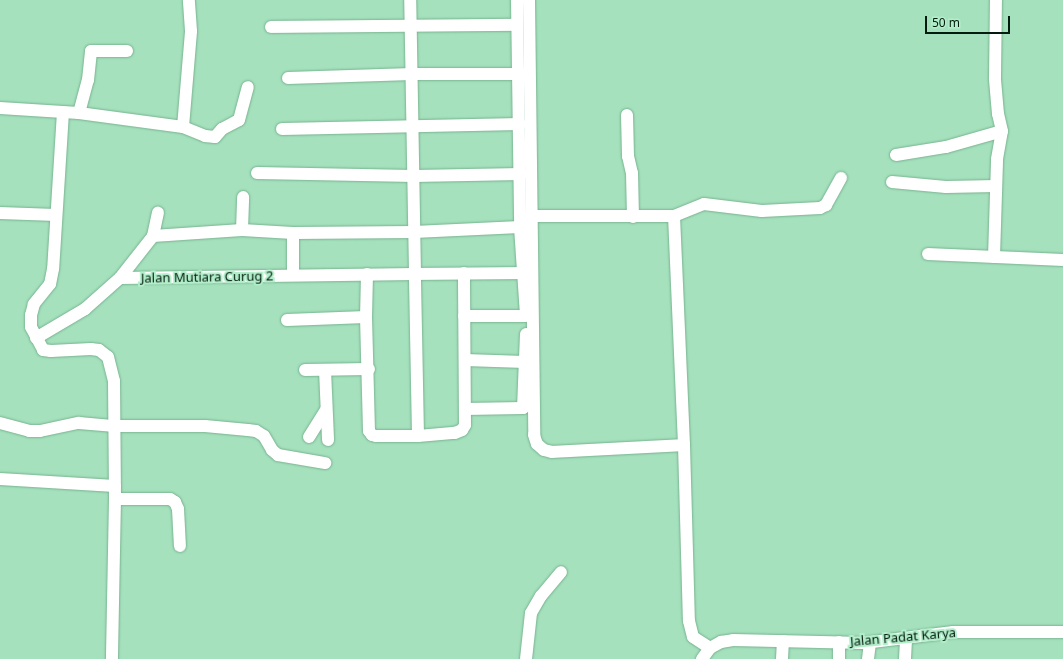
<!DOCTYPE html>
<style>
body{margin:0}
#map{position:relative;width:1063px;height:659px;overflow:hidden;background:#a5e1bd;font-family:"Noto Sans",sans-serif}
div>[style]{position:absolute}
.roads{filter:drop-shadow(0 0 1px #79b390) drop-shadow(0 0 1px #79b390)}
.minor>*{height:12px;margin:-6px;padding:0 6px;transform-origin:6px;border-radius:6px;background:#fff}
span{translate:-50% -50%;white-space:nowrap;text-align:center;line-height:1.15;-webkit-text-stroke:4px #b2eeca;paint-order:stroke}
.street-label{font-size:13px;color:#041c0f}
.scale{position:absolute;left:925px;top:16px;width:85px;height:18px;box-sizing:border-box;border:2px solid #041c0f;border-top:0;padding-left:5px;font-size:12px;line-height:14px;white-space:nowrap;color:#041c0f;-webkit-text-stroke:3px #b2eeca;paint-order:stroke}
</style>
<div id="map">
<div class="roads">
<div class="minor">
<i style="left:517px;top:0;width:227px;rotate:89.2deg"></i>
<i style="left:520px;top:227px;width:87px;rotate:86.1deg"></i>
<i style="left:529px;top:0;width:435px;rotate:89.3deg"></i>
<i style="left:534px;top:435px;width:9px;rotate:72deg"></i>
<i style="left:537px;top:444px;width:9px;rotate:41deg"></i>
<i style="left:544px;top:450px;width:8px;rotate:14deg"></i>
<i style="left:552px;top:452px;width:132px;rotate:-3deg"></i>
<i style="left:271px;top:27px;width:245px;rotate:-0.5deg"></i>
<i style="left:288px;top:78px;width:124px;rotate:-1.8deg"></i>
<i style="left:412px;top:74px;width:107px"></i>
<i style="left:0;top:108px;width:79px;rotate:3.6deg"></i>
<i style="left:79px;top:113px;width:105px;rotate:7.7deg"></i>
<i style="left:183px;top:127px;width:24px;rotate:22deg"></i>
<i style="left:205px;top:136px;width:10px;rotate:6deg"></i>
<i style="left:215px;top:137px;width:11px;rotate:-49deg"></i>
<i style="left:222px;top:129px;width:19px;rotate:-28deg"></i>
<i style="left:239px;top:120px;width:34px;rotate:-75deg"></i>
<i style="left:63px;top:112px;width:157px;rotate:93.6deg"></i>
<i style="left:53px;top:269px;width:15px;rotate:101deg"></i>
<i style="left:50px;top:284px;width:26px;rotate:129deg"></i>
<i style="left:34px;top:304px;width:11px;rotate:105deg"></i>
<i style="left:31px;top:315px;width:12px;rotate:90deg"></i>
<i style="left:31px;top:327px;width:26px;rotate:62deg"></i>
<i style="left:43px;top:350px;width:8px;rotate:7deg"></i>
<i style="left:51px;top:351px;width:40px;rotate:-2.9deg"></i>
<i style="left:91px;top:349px;width:8px;rotate:7deg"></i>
<i style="left:99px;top:350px;width:11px;rotate:38deg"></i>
<i style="left:108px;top:357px;width:25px;rotate:76deg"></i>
<i style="left:114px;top:381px;width:118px;rotate:89.5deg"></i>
<i style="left:115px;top:499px;width:160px;rotate:91.1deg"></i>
<i style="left:79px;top:113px;width:34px;rotate:-75deg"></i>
<i style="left:88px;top:80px;width:29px;rotate:-84deg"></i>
<i style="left:91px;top:51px;width:36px"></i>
<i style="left:627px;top:115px;width:41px;rotate:88.6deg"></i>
<i style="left:628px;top:156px;width:17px;rotate:77deg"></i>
<i style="left:632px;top:173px;width:44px;rotate:88.7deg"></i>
<i style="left:183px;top:127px;width:96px;rotate:-85.2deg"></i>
<i style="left:191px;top:31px;width:31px;rotate:-94deg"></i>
<i style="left:282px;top:129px;width:238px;rotate:-1.2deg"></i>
<i style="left:896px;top:155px;width:51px;rotate:-9.1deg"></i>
<i style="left:946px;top:147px;width:58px;rotate:-15.9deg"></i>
<i style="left:257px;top:173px;width:157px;rotate:1.1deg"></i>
<i style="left:414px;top:176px;width:107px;rotate:-1.1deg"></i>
<i style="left:892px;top:182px;width:54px;rotate:5.3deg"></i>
<i style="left:946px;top:187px;width:50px;rotate:-1.1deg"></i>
<i style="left:0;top:213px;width:56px;rotate:2deg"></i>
<i style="left:532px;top:216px;width:142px"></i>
<i style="left:674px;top:216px;width:32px;rotate:-22deg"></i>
<i style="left:704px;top:204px;width:58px;rotate:6.9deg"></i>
<i style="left:762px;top:211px;width:58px;rotate:-3deg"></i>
<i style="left:820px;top:208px;width:7px;rotate:-27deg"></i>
<i style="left:826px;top:205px;width:31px;rotate:-61deg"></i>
<i style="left:674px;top:216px;width:229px;rotate:87.5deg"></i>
<i style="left:684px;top:445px;width:176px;rotate:88.4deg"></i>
<i style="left:689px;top:621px;width:16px;rotate:76deg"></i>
<i style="left:693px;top:637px;width:20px;rotate:33deg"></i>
<i style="left:242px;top:230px;width:33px;rotate:-88deg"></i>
<i style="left:153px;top:236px;width:89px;rotate:-3.9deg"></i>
<i style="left:242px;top:230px;width:51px;rotate:3.4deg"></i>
<i style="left:293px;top:233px;width:121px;rotate:-0.5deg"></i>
<i style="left:414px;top:232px;width:106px;rotate:-2.7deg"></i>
<i style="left:928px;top:254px;width:135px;rotate:2.5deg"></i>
<i style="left:994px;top:257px;width:98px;rotate:-88.2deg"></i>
<i style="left:997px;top:159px;width:28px;rotate:-80deg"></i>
<i style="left:1002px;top:131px;width:17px;rotate:-103deg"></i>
<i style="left:998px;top:114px;width:36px;rotate:-95deg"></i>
<i style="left:995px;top:78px;width:78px;rotate:-89.3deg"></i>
<i style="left:367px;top:274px;width:43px;rotate:91.3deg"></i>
<i style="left:366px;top:317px;width:114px;rotate:88.5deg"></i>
<i style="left:369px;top:431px;width:5px;rotate:53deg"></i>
<i style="left:372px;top:435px;width:4px;rotate:14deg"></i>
<i style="left:376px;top:436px;width:42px"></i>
<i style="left:418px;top:436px;width:37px;rotate:-5deg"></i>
<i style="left:455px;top:433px;width:8px;rotate:-23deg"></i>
<i style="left:462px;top:430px;width:6px;rotate:-59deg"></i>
<i style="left:465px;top:425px;width:152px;rotate:-90.4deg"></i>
<i style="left:293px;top:275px;width:42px;rotate:-90deg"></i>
<i style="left:120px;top:278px;width:295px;rotate:-0.8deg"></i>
<i style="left:415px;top:274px;width:274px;rotate:-91deg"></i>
<i style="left:464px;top:316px;width:62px"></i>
<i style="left:287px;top:320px;width:79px;rotate:-2.2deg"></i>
<i style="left:36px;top:338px;width:57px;rotate:-30.6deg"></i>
<i style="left:85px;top:309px;width:47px;rotate:-41.5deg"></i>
<i style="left:120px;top:278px;width:53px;rotate:-51.8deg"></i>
<i style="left:153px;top:236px;width:24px;rotate:-78deg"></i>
<i style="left:465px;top:360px;width:60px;rotate:1.9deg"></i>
<i style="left:305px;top:370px;width:64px;rotate:-0.9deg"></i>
<i style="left:325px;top:370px;width:70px;rotate:87.5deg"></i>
<i style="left:465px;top:409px;width:58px;rotate:-1deg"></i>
<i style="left:523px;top:408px;width:74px;rotate:-87.7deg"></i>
<i style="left:0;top:423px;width:30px;rotate:15deg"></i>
<i style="left:29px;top:431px;width:11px"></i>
<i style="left:40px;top:431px;width:40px;rotate:-12deg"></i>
<i style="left:79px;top:423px;width:36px;rotate:5deg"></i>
<i style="left:115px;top:426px;width:90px"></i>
<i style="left:205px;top:426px;width:43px;rotate:5.3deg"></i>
<i style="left:248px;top:430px;width:8px;rotate:7deg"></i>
<i style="left:256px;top:431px;width:9px;rotate:32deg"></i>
<i style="left:264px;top:436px;width:16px;rotate:60deg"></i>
<i style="left:272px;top:450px;width:8px;rotate:40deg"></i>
<i style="left:278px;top:455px;width:48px;rotate:9.7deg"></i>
<i style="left:418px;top:436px;width:162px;rotate:-91.1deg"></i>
<i style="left:415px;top:274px;width:108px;rotate:-0.5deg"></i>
<i style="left:309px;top:437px;width:32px;rotate:-58deg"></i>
<i style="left:0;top:479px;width:115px;rotate:3.5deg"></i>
<i style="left:115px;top:499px;width:55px"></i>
<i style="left:170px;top:499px;width:6px;rotate:31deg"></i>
<i style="left:175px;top:502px;width:8px;rotate:67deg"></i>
<i style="left:178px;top:509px;width:37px;rotate:87deg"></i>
<i style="left:526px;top:659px;width:46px;rotate:-83.8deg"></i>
<i style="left:531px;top:613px;width:20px;rotate:-60deg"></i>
<i style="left:541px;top:596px;width:31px;rotate:-50deg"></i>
<i style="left:702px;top:659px;width:14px;rotate:-54deg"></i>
<i style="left:710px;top:648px;width:13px;rotate:-29deg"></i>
<i style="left:721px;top:642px;width:12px;rotate:-9deg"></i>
<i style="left:733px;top:640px;width:131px;rotate:1.3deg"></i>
<i style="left:864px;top:643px;width:90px;rotate:-7deg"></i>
<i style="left:953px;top:632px;width:110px"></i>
<i style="left:782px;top:659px;width:18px;rotate:-87deg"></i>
<i style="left:839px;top:659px;width:17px;rotate:-90deg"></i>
<i style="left:868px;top:659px;width:16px;rotate:-83deg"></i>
<i style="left:905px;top:659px;width:21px;rotate:-87deg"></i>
</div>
</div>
<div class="street-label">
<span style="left:207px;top:277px;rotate:-1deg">Jalan Mutiara Curug 2</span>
<span style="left:903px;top:637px;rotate:-5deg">Jalan Padat Karya</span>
</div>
<div class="scale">50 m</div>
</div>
